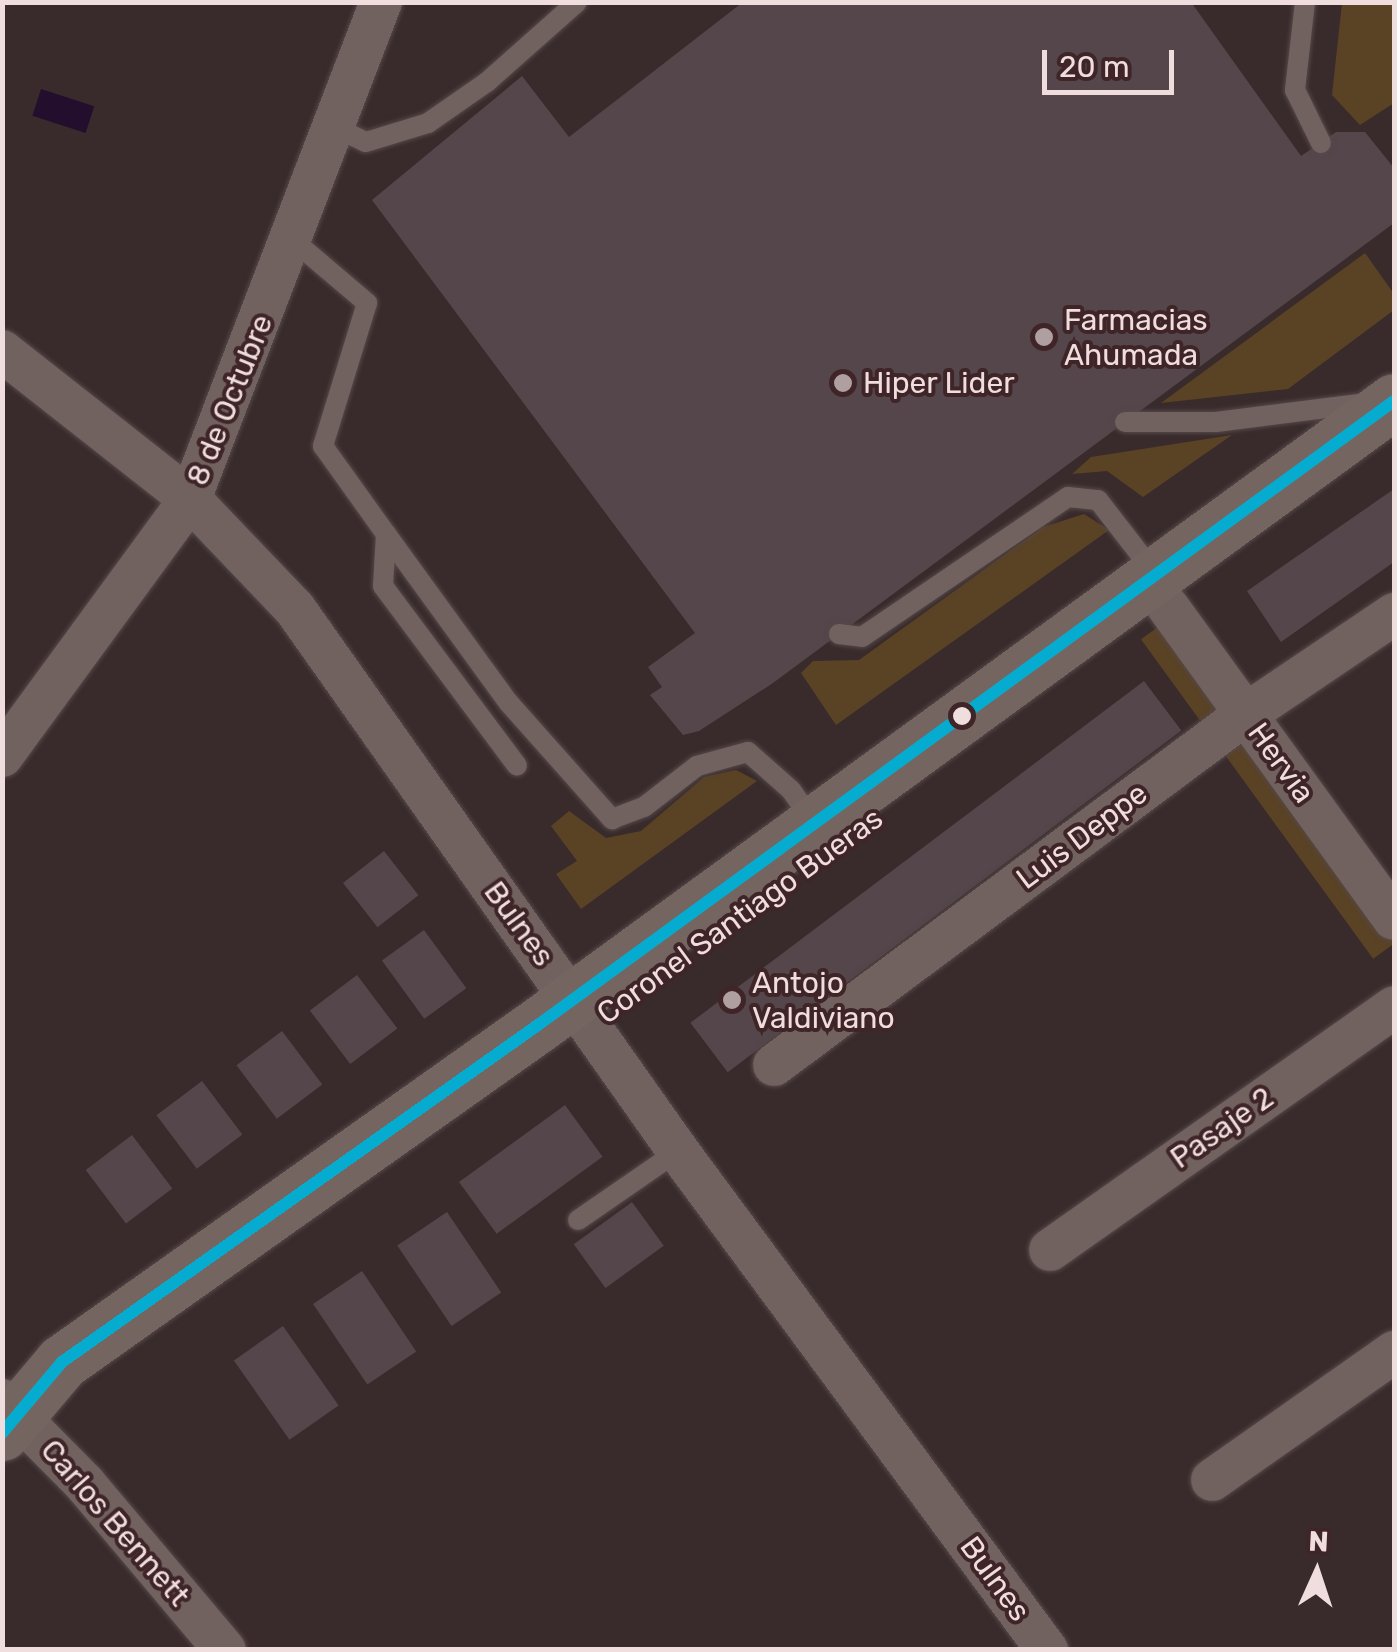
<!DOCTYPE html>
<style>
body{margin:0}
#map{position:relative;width:1397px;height:1652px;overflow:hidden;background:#392b2c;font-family:Rubik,sans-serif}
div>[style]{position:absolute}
.green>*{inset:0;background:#5a4225;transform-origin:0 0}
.water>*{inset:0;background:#230e2e;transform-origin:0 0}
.building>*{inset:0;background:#54464b;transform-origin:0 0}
.roads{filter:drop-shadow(0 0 2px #554849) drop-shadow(0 0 2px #554849)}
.lane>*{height:20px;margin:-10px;padding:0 10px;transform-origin:10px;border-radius:10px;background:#71625f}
.street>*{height:42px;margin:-21px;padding:0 21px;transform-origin:21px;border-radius:21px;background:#71625f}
.secondary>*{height:55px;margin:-27.5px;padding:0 27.5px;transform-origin:27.5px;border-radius:27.5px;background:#756561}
.bus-1>*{height:12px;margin:-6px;padding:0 6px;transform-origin:6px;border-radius:6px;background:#06acd0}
.dots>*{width:28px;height:28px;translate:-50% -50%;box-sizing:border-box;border:5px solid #3f2528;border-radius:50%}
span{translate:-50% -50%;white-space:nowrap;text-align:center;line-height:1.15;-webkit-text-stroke:8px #3f2528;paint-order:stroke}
.poi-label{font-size:30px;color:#f0dedf}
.left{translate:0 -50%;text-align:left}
.street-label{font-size:30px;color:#f0dedf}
.frame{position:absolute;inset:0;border:5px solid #f0dedf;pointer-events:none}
.north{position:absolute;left:1267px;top:1522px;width:100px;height:100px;-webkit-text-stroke:8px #3f2528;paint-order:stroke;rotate:3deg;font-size:28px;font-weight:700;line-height:40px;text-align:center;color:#f0dedf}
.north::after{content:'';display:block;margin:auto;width:35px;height:45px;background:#f0dedf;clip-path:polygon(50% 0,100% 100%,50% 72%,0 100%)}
.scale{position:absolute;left:1042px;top:50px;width:132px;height:45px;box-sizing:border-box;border:5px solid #f0dedf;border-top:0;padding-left:12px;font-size:30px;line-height:35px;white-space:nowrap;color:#f0dedf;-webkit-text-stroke:8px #3f2528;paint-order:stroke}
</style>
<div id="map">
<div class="green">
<i style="clip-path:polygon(1342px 3px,1394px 3px,1394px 103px,1360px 125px,1332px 95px)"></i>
<i style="clip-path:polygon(1365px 253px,1394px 294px,1394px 310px,1288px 389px,1161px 403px)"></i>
<i style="clip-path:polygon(1232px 435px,1143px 497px,1107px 471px,1072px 474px,1091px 457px)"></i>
<i style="clip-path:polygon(1084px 514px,1109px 530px,836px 725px,801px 673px,813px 661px,859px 660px,1043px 527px)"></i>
<i style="left:1162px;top:624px;width:395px;height:26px;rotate:54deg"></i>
<i style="clip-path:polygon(736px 770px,757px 781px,581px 909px,556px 874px,577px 861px,551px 826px,569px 811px,606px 838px,641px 831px,704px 777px)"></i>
</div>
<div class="water">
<i style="left:41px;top:89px;width:56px;height:28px;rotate:18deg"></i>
</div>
<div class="building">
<i style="clip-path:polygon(743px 2px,1191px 2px,1301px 156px,1336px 132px,1365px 132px,1394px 168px,1394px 223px,773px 683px,699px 731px,683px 735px,650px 695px,662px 687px,648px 667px,695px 633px,372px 200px,522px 76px,569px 137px)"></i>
<i style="clip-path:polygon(1394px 489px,1394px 562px,1281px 642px,1247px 591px)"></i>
<i style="left:1144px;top:681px;width:62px;height:568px;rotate:53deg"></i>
<i style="left:384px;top:851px;width:56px;height:52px;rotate:52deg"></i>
<i style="left:424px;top:930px;width:72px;height:52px;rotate:54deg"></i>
<i style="left:357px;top:975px;width:67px;height:59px;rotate:53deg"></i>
<i style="left:282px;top:1031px;width:67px;height:57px;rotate:53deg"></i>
<i style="left:202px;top:1081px;width:67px;height:57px;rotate:53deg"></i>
<i style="left:565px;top:1105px;width:64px;height:131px;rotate:54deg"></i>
<i style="left:132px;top:1135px;width:67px;height:58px;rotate:53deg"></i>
<i style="left:632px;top:1202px;width:54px;height:72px;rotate:54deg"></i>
<i style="left:447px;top:1212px;width:97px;height:60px;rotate:56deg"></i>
<i style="left:362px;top:1271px;width:97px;height:59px;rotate:56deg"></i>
<i style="left:283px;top:1326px;width:97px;height:60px;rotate:55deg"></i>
</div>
<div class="roads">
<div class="lane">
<i style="left:1305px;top:2px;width:89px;rotate:96.5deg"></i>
<i style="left:1295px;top:90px;width:59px;rotate:63.9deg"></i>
<i style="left:335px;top:127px;width:34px;rotate:26deg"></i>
<i style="left:366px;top:142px;width:65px;rotate:-17deg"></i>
<i style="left:428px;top:123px;width:72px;rotate:-34.8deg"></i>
<i style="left:487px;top:82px;width:120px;rotate:-41.6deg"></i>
<i style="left:294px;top:241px;width:96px;rotate:40.3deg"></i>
<i style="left:367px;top:303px;width:150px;rotate:107.1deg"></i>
<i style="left:323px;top:446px;width:108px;rotate:54.4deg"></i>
<i style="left:386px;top:534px;width:52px;rotate:93.3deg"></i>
<i style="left:383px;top:586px;width:224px;rotate:53.3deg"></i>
<i style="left:1125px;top:422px;width:91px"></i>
<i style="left:1216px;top:422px;width:152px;rotate:-7.2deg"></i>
<i style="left:386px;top:534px;width:208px;rotate:54deg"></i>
<i style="left:508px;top:702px;width:157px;rotate:48.4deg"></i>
<i style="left:612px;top:819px;width:34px;rotate:-21deg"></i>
<i style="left:644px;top:807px;width:67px;rotate:-37.7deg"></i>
<i style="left:697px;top:766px;width:53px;rotate:-15.4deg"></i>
<i style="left:748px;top:752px;width:57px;rotate:41.5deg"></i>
<i style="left:791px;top:790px;width:37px;rotate:55deg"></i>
<i style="left:839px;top:634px;width:23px;rotate:7deg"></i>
<i style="left:862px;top:637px;width:249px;rotate:-34.2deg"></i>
<i style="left:1068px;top:497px;width:30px;rotate:6deg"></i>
<i style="left:1098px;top:500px;width:90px;rotate:52.2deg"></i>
<i style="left:578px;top:1220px;width:121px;rotate:-34.6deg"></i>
</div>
<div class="street">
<i style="left:2px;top:351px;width:239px;rotate:38.2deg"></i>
<i style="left:190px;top:499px;width:152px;rotate:46.3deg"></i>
<i style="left:295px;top:609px;width:664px;rotate:54.75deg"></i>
<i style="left:678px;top:1151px;width:621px;rotate:53.52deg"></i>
<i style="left:1168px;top:607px;width:385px;rotate:54.1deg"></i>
<i style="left:2px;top:756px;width:318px;rotate:-53.8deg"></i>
<i style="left:190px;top:499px;width:532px;rotate:-68.98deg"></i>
<i style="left:774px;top:1065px;width:588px;rotate:-36.64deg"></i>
<i style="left:1246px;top:714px;width:179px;rotate:-34deg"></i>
<i style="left:1050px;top:1250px;width:421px;rotate:-35.2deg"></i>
<i style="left:2px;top:1400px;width:118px;rotate:45.3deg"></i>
<i style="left:85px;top:1484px;width:217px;rotate:49.9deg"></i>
<i style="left:1212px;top:1480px;width:223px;rotate:-35.1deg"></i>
</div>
<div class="secondary">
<i style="left:2px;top:1433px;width:93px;rotate:-49.8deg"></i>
<i style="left:62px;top:1362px;width:583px;rotate:-35.3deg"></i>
<i style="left:538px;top:1025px;width:1059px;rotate:-36.09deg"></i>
</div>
</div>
<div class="bus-1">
<i style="left:2px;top:1433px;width:93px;rotate:-49.8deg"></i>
<i style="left:62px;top:1362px;width:583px;rotate:-35.3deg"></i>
<i style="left:538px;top:1025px;width:1059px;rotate:-36.09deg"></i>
</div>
<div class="dots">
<i style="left:1044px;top:337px;background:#b09fa0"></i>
<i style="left:843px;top:383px;background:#b09fa0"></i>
<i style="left:962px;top:716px;background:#f0dedf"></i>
<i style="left:732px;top:1000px;background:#b09fa0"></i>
</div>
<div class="poi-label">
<span class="left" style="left:1064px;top:337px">Farmacias<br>Ahumada</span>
<span class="left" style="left:863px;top:383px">Hiper Lider</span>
<span class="left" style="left:752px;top:1000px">Antojo<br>Valdiviano</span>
</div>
<div class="street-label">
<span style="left:230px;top:400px;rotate:-68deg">8 de Octubre</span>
<span style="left:1281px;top:763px;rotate:54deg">Hervia</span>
<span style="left:1082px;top:836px;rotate:-37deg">Luis Deppe</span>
<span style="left:740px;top:916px;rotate:-36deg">Coronel Santiago Bueras</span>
<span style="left:519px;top:924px;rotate:54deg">Bulnes</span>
<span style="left:1222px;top:1128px;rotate:-35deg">Pasaje 2</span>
<span style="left:115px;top:1523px;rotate:49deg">Carlos Bennett</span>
<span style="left:995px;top:1579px;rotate:54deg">Bulnes</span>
</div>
<div class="frame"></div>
<div class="north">N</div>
<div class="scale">20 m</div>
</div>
